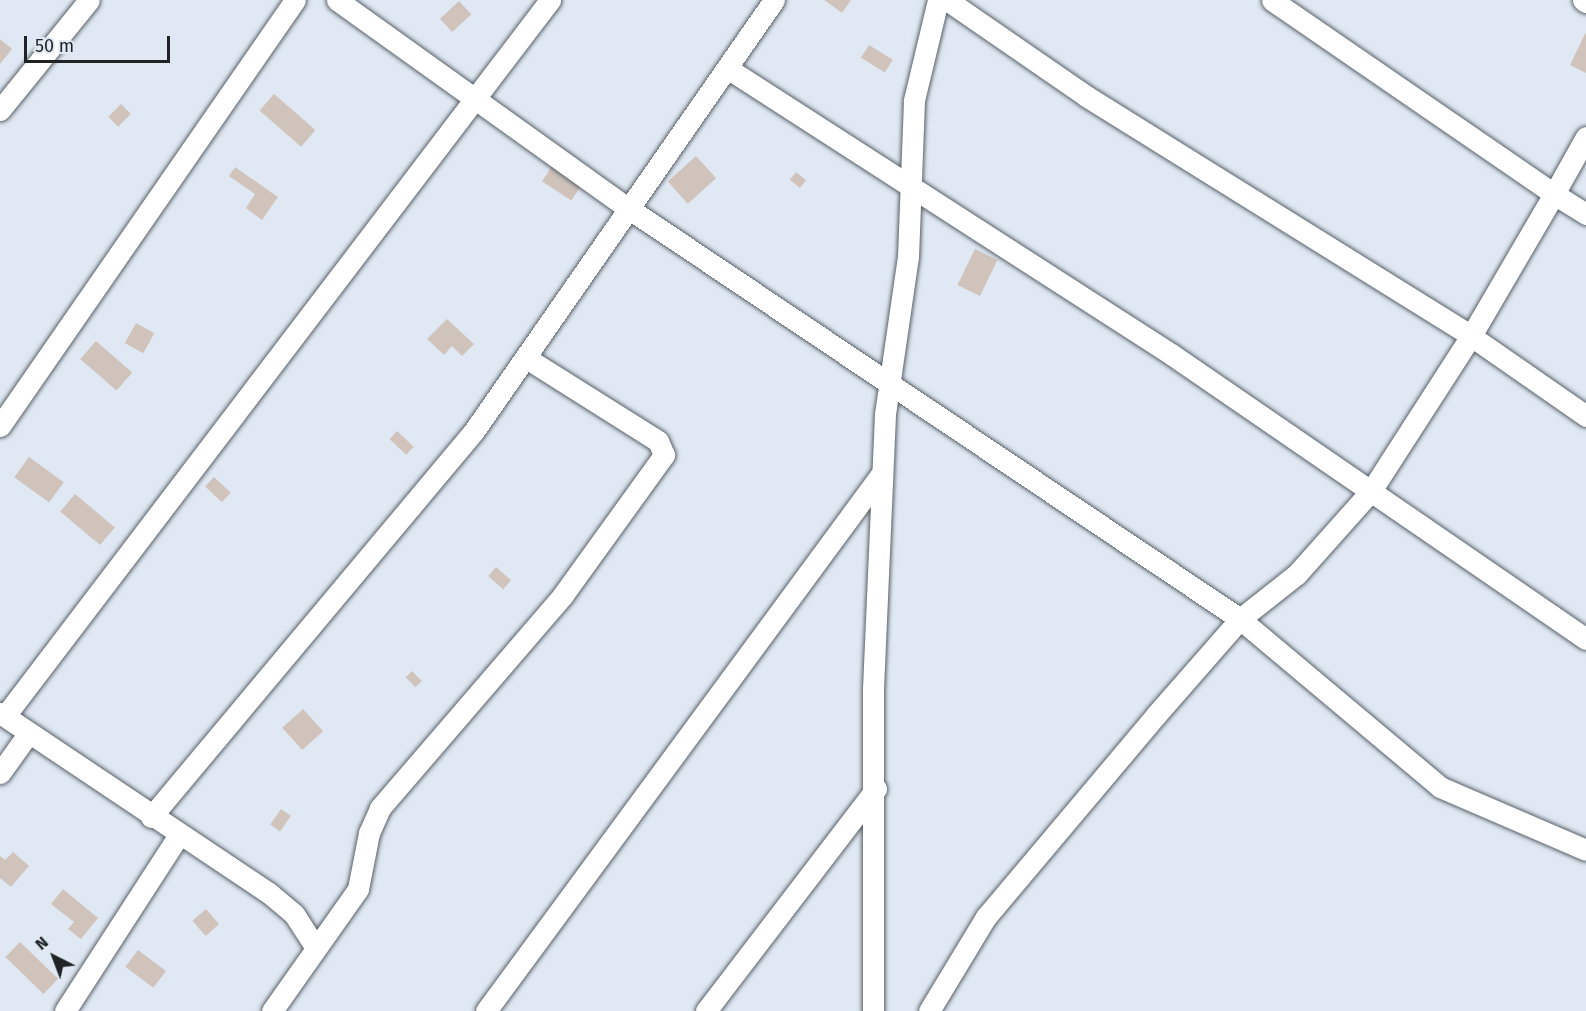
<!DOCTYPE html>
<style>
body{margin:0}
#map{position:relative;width:1586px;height:1011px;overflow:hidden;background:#e0e9f3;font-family:"Fira Sans",sans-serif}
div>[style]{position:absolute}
.building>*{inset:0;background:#cfc3bc;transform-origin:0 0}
.roads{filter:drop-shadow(0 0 2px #586068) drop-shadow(0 0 2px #586068)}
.minor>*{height:21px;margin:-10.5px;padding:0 10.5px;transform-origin:10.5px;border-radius:10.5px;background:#fff}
span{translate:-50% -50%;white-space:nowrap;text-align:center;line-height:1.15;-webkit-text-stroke:5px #e0e9f3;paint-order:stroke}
.north{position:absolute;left:24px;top:927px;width:60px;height:60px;-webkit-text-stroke:4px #e0e9f3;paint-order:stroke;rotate:318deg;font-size:16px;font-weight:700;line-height:24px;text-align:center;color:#1f2326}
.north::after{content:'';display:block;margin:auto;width:21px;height:27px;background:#1f2326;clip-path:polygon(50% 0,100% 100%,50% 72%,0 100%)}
.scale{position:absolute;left:24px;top:36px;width:146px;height:27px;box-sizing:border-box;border:3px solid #1f2326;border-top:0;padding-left:8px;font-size:18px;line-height:21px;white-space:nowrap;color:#1f2326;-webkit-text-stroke:4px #e0e9f3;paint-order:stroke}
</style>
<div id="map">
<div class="building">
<i style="clip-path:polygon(824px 0,851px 0,842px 13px)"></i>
<i style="left:459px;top:1px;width:18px;height:26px;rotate:47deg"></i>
<i style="clip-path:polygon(1586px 32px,1586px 73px,1570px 65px)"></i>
<i style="clip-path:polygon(0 39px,12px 49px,0 64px)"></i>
<i style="left:869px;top:45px;width:28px;height:15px;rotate:32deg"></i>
<i style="left:274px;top:94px;width:55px;height:22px;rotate:41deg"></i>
<i style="left:121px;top:104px;width:14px;height:18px;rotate:45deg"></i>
<i style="left:696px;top:156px;width:30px;height:38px;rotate:48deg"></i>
<i style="left:554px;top:163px;width:35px;height:22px;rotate:33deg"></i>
<i style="clip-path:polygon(235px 167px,278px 197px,262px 220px,246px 208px,255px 194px,229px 176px)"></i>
<i style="left:796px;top:172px;width:13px;height:10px;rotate:39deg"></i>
<i style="left:975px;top:249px;width:25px;height:40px;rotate:26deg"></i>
<i style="clip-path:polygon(447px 319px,474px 344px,462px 356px,452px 346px,444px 355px,427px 339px)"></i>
<i style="left:136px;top:323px;width:21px;height:23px;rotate:29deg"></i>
<i style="left:96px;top:341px;width:48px;height:24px;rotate:41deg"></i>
<i style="left:397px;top:431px;width:23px;height:11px;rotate:43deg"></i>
<i style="left:29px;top:457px;width:43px;height:25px;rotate:36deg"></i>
<i style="left:214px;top:477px;width:23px;height:13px;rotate:43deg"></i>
<i style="left:75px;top:494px;width:52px;height:23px;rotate:40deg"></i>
<i style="left:496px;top:567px;width:20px;height:12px;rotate:41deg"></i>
<i style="left:412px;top:671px;width:14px;height:9px;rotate:45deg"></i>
<i style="left:303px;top:709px;width:30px;height:28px;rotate:48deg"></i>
<i style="left:281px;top:809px;width:12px;height:19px;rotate:35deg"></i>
<i style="clip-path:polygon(13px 852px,29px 866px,11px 887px,0 878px,0 856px,5px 860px)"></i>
<i style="clip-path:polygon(63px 889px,98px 918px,81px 939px,68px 929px,74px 922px,51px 904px)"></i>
<i style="left:206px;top:909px;width:20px;height:18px;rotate:49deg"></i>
<i style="left:20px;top:942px;width:53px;height:21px;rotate:44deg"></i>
<i style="left:138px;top:950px;width:35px;height:21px;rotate:37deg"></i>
</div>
<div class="roads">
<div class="minor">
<i style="left:337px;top:0;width:358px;rotate:35.6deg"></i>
<i style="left:628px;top:208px;width:737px;rotate:33.88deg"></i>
<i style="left:1240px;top:619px;width:261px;rotate:40deg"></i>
<i style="left:1440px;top:787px;width:159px;rotate:23.3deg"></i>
<i style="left:947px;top:0;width:169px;rotate:34.6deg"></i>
<i style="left:1086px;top:96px;width:454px;rotate:31.9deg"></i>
<i style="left:1471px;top:336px;width:140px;rotate:34.8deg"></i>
<i style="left:1583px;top:0;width:4px;rotate:34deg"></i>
<i style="left:727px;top:68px;width:528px;rotate:32.79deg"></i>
<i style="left:1171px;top:354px;width:503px;rotate:34.48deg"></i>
<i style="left:0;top:110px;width:141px;rotate:-51deg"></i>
<i style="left:1586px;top:137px;width:65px;rotate:119.3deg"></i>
<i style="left:1554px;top:194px;width:38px;rotate:32deg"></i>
<i style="left:0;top:426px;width:518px;rotate:-55.3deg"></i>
<i style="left:0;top:713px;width:324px;rotate:33.8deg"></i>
<i style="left:269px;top:893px;width:33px;rotate:40deg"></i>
<i style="left:294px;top:914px;width:40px;rotate:57.1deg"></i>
<i style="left:5px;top:716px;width:900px;rotate:-52.72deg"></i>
<i style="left:0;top:773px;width:48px;rotate:-54.3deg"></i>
<i style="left:151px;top:817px;width:503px;rotate:-50.08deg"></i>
<i style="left:474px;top:431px;width:525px;rotate:-55.16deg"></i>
<i style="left:65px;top:1011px;width:210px;rotate:-57.1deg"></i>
<i style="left:272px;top:1011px;width:149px;rotate:-54.8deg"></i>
<i style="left:358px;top:889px;width:57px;rotate:-78.9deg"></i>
<i style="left:369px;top:833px;width:27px;rotate:-66deg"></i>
<i style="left:380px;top:808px;width:281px;rotate:-49.3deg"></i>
<i style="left:563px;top:595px;width:173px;rotate:-54.2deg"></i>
<i style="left:664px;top:455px;width:15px;rotate:-113deg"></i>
<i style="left:658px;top:441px;width:156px;rotate:-147.8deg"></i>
<i style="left:486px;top:1011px;width:668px;rotate:-53.64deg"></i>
<i style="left:706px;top:1011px;width:280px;rotate:-52.6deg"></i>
<i style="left:873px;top:1011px;width:322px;rotate:-90deg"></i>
<i style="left:873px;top:689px;width:275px;rotate:-87.5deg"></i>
<i style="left:885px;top:414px;width:159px;rotate:-81.7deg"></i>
<i style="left:908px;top:257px;width:157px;rotate:-87.8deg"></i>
<i style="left:914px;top:100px;width:103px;rotate:-76.5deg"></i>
<i style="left:929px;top:1011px;width:110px;rotate:-58.8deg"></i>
<i style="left:986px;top:917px;width:264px;rotate:-49.9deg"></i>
<i style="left:1156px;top:715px;width:128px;rotate:-48.8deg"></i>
<i style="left:1240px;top:619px;width:73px;rotate:-38.3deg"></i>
<i style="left:1297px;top:574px;width:111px;rotate:-48.3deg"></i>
<i style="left:1371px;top:491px;width:184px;rotate:-57.2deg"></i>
<i style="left:1471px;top:336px;width:164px;rotate:-59.7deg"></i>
<i style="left:1554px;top:194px;width:342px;rotate:-145.5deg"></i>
</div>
</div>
<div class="north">N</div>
<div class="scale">50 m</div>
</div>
